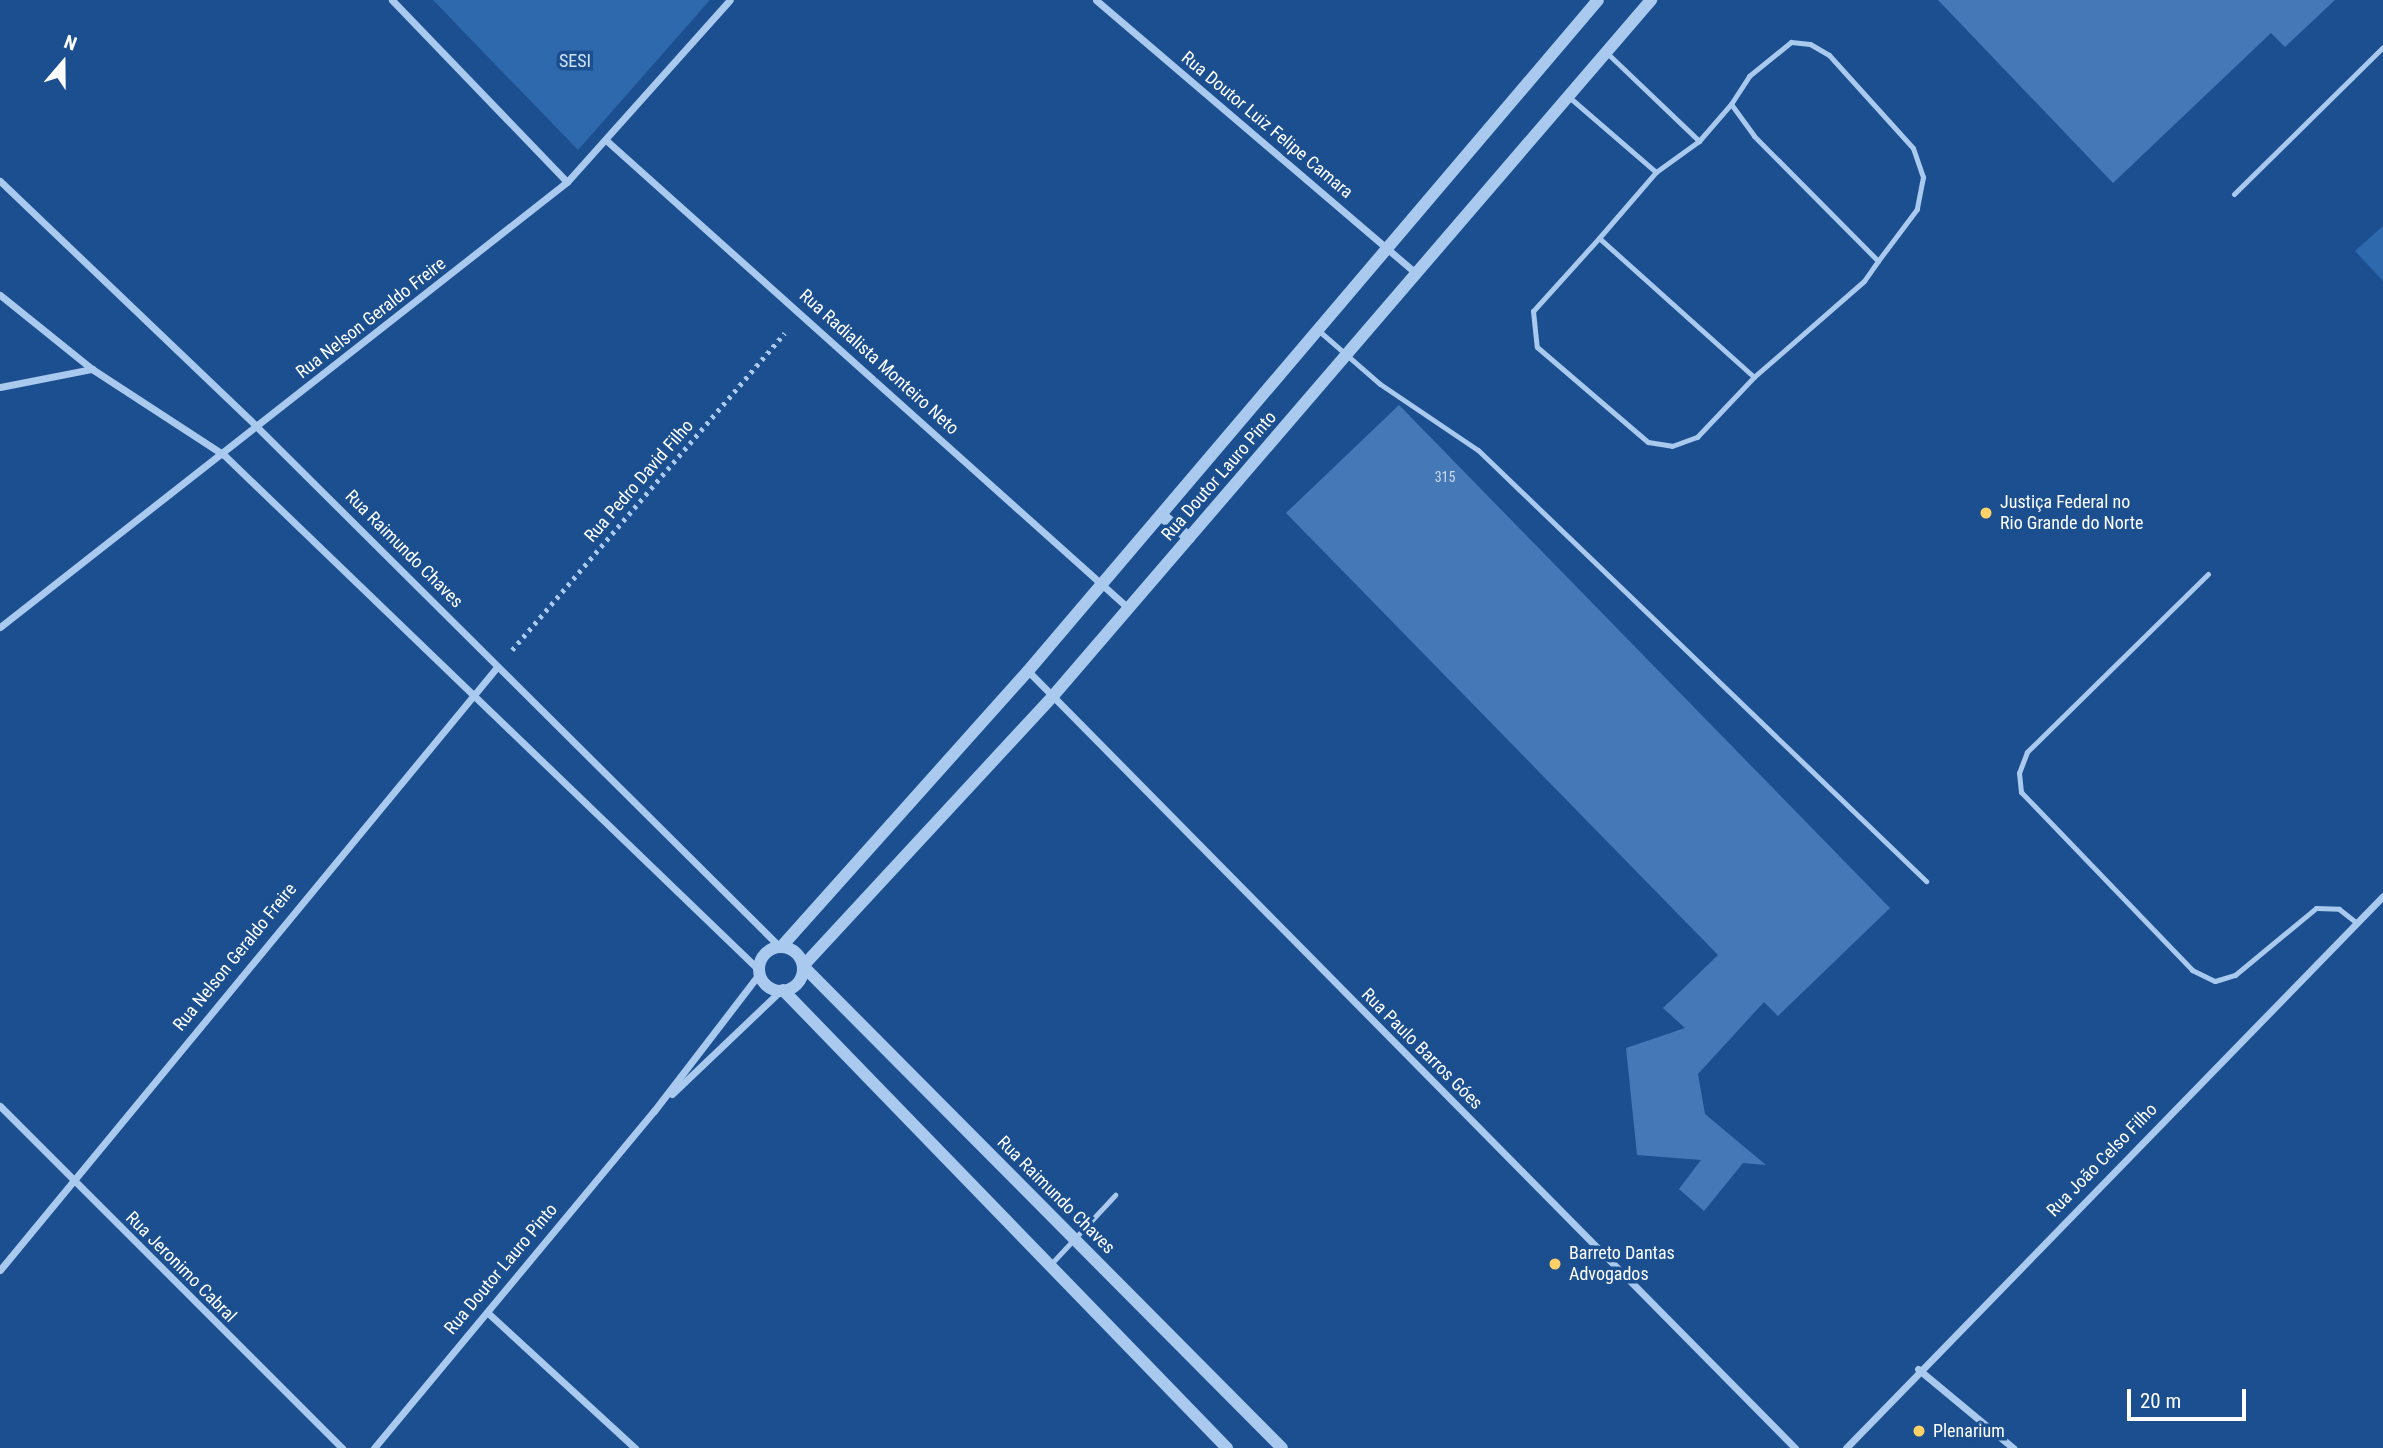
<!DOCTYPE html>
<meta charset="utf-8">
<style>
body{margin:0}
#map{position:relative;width:2383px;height:1448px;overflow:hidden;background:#1b4f8f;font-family:"Roboto Condensed",sans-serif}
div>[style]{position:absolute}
.green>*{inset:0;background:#2e69ad}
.building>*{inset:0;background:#4478b7}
.path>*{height:4.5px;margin-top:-2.25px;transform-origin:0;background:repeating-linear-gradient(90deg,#a9c9ee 0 3.5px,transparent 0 8.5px)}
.service>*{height:5px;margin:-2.5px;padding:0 2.5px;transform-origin:2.5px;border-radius:2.5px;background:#a9c9ee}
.minor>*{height:7px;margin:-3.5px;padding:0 3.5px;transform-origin:3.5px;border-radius:3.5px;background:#a9c9ee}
.tertiary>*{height:12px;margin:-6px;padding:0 6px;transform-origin:6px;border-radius:6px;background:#a9c9ee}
.tertiary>.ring{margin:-6px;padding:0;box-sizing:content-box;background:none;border:12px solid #a9c9ee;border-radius:50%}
.dots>*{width:19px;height:19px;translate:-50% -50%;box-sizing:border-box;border:4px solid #1b4f8f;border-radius:50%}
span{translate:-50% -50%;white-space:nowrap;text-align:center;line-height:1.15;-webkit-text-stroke:7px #1b4f8f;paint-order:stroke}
.number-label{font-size:14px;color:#d0dded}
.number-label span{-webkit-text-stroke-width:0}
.park-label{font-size:18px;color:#cfe3fa}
.street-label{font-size:18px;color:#fff}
.poi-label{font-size:18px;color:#fff}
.left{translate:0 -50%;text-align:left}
.north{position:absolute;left:28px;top:28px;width:70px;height:70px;-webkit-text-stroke:5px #1b4f8f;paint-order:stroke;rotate:20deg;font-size:19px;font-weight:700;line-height:28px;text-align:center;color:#fff}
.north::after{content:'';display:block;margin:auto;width:24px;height:32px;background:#fff;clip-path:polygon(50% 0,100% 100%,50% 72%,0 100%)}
.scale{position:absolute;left:2127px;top:1389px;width:119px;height:32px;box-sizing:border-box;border:4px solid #fff;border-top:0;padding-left:9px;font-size:21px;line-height:24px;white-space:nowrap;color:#fff;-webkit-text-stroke:5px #1b4f8f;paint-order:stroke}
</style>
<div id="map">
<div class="green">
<i style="clip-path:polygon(433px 0,710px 0,578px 150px)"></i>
<i style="clip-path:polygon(2383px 226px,2383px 281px,2355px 251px)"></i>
</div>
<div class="building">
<i style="clip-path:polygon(1938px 0,2335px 0,2285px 47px,2271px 33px,2113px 183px)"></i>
<i style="clip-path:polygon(1399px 405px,1890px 908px,1778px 1016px,1764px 1002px,1698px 1074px,1705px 1114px,1766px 1165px,1743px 1163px,1704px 1211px,1679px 1189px,1701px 1160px,1637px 1155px,1626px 1048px,1685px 1028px,1663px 1008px,1718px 955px,1286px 513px)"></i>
</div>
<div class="path">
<i style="left:512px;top:650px;width:418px;rotate:-49.3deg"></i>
</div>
<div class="service">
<i style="left:1606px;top:52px;width:129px;rotate:43.7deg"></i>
<i style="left:1569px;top:97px;width:115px;rotate:40.8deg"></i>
<i style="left:1731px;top:104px;width:39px;rotate:54deg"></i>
<i style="left:1754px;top:136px;width:176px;rotate:45.2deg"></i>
<i style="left:1878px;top:261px;width:24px;rotate:125deg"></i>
<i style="left:1864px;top:281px;width:146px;rotate:138.9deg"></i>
<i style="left:1754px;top:377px;width:208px;rotate:-138.1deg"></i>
<i style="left:1599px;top:238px;width:87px;rotate:-49.2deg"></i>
<i style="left:1656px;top:172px;width:53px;rotate:-35.8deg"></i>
<i style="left:1699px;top:141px;width:49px;rotate:-49.1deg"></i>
<i style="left:1731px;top:104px;width:33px;rotate:-57deg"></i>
<i style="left:1749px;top:76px;width:54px;rotate:-39deg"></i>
<i style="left:1791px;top:42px;width:19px;rotate:6deg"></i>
<i style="left:1810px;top:44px;width:22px;rotate:30deg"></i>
<i style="left:1829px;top:55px;width:125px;rotate:47.9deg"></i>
<i style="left:1913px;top:148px;width:31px;rotate:71deg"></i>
<i style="left:1923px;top:177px;width:33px;rotate:101deg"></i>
<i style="left:1917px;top:209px;width:65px;rotate:126.9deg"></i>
<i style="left:2234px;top:194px;width:209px;rotate:-44.6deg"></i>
<i style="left:1599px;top:238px;width:98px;rotate:132.1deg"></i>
<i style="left:1533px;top:311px;width:36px;rotate:84deg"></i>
<i style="left:1537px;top:347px;width:146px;rotate:40.6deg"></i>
<i style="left:1648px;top:442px;width:24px;rotate:9deg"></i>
<i style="left:1672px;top:446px;width:27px;rotate:-20deg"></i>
<i style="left:1697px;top:437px;width:83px;rotate:-46.5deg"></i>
<i style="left:1318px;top:330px;width:82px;rotate:41.1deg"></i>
<i style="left:1380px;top:384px;width:118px;rotate:34deg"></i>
<i style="left:1478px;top:450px;width:622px;rotate:43.89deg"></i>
<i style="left:2208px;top:574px;width:254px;rotate:135.5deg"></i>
<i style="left:2027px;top:752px;width:22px;rotate:111deg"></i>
<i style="left:2019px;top:773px;width:19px;rotate:84deg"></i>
<i style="left:2021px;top:792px;width:247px;rotate:46.1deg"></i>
<i style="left:2192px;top:970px;width:25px;rotate:26deg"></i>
<i style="left:2215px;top:981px;width:21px;rotate:-17deg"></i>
<i style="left:2235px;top:975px;width:105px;rotate:-39.6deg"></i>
<i style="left:2316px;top:908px;width:23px;rotate:2deg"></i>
<i style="left:2339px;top:909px;width:23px;rotate:38deg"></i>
<i style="left:1050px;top:1265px;width:96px;rotate:-47.1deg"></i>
</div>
<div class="minor">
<i style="left:392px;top:0;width:252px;rotate:46.1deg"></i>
<i style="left:1096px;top:0;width:421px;rotate:40.5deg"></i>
<i style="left:607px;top:141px;width:700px;rotate:41.87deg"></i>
<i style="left:0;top:181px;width:356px;rotate:43.7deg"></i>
<i style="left:257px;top:427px;width:738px;rotate:44.84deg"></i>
<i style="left:0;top:295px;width:118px;rotate:38.8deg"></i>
<i style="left:92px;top:369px;width:158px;rotate:33.1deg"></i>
<i style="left:224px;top:455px;width:744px;rotate:43.91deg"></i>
<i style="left:0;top:387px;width:94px;rotate:-11.1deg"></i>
<i style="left:0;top:627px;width:721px;rotate:-38.13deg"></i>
<i style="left:567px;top:182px;width:244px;rotate:-48.2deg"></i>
<i style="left:1028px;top:671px;width:1092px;rotate:45.37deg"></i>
<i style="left:672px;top:1094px;width:149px;rotate:-43.6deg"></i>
<i style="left:0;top:1106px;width:484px;rotate:45deg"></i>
<i style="left:0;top:1270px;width:781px;rotate:-50.5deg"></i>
<i style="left:488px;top:1313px;width:200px;rotate:42.6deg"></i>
<i style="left:1918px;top:1369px;width:124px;rotate:39.7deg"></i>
<i style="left:374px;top:1448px;width:438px;rotate:-50.3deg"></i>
<i style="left:654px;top:1111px;width:174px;rotate:-52.5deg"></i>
<i style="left:1846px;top:1448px;width:770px;rotate:-45.79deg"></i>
</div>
<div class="tertiary">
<i style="left:1161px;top:515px;width:36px;rotate:39deg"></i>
<i style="left:782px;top:946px;width:369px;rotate:-48.2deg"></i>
<i style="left:1028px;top:671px;width:880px;rotate:-49.65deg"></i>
<i class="ring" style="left:759px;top:947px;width:32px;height:32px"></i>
<i style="left:804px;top:965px;width:367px;rotate:-47.2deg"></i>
<i style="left:1053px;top:696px;width:918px;rotate:-49.33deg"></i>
<i style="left:804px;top:967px;width:678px;rotate:45.18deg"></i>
<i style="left:783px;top:990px;width:638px;rotate:45.89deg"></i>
</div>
<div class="dots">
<i style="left:1986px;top:513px;background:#ffd166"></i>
<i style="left:1555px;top:1264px;background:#ffd166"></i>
<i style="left:1919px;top:1431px;background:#ffd166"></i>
</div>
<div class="number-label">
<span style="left:1445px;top:477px">315</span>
</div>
<div class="park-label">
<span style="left:575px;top:61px">SESI</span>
</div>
<div class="street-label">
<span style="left:1267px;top:125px;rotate:40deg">Rua Doutor Luiz Felipe Camara</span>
<span style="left:371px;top:318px;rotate:-38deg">Rua Nelson Geraldo Freire</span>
<span style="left:879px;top:362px;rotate:42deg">Rua Radialista Monteiro Neto</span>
<span style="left:1219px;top:476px;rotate:-49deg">Rua Doutor Lauro Pinto</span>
<span style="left:639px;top:481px;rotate:-49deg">Rua Pedro David Filho</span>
<span style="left:404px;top:549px;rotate:45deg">Rua Raimundo Chaves</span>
<span style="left:235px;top:957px;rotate:-51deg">Rua Nelson Geraldo Freire</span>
<span style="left:1422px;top:1049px;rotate:45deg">Rua Paulo Barros Góes</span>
<span style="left:2102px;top:1160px;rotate:-46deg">Rua João Celso Filho</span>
<span style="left:1056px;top:1195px;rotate:45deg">Rua Raimundo Chaves</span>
<span style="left:181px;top:1267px;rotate:45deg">Rua Jeronimo Cabral</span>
<span style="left:501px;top:1269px;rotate:-50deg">Rua Doutor Lauro Pinto</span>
</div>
<div class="poi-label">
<span class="left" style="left:2000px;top:513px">Justiça Federal no<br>Rio Grande do Norte</span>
<span class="left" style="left:1569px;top:1264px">Barreto Dantas<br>Advogados</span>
<span class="left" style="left:1933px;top:1431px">Plenarium</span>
</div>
<div class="north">N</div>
<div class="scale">20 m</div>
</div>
